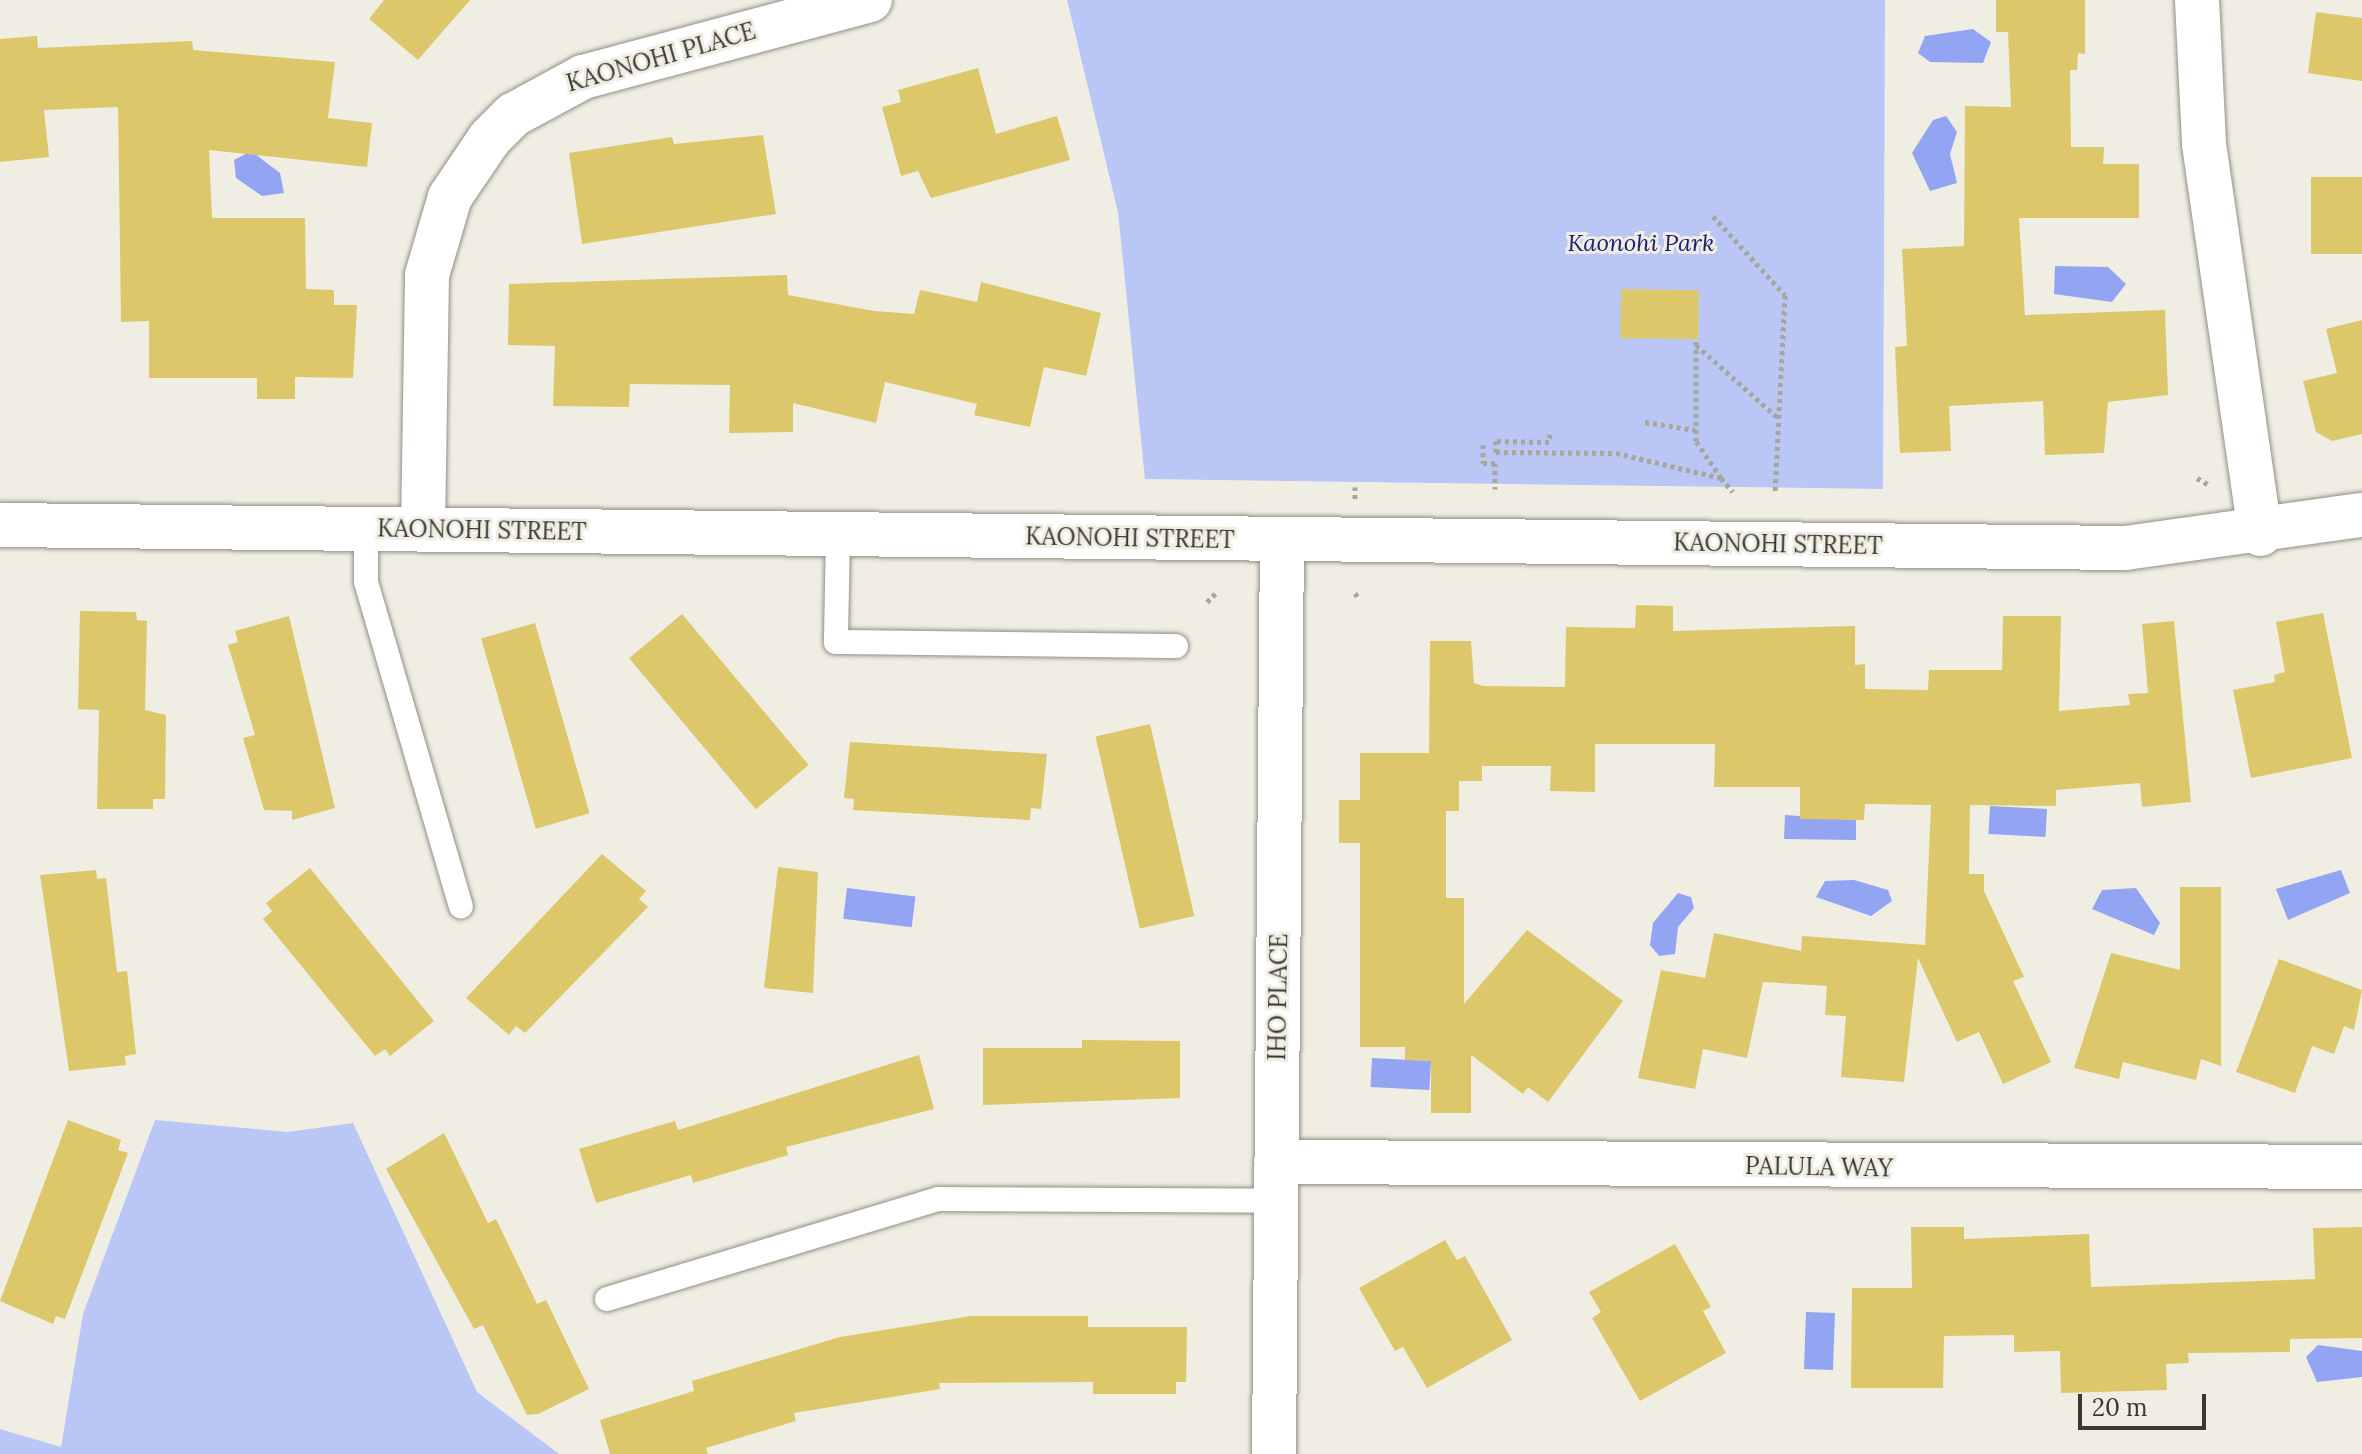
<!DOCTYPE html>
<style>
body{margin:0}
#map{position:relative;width:2362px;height:1454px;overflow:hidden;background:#f0eee3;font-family:Lora,serif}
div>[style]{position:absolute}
.green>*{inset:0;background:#b9c6f6}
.water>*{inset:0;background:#92a4f2;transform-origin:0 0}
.building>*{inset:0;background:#dcc76b;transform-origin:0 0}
.path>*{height:5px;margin-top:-2.5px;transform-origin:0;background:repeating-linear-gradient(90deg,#a7a69d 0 4px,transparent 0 8px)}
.roads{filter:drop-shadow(0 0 2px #918f85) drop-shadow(0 0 2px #918f85)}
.service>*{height:24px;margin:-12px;padding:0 12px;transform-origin:12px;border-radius:12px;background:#fff}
.minor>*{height:44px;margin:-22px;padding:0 22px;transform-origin:22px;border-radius:22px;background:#fff}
.tertiary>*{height:44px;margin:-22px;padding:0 22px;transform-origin:22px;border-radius:22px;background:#fff}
span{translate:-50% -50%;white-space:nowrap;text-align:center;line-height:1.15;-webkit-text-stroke:6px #f0eee3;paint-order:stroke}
.street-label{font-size:24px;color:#393834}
.park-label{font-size:24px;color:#1e2078;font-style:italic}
.scale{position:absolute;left:2078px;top:1394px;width:128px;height:36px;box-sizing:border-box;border:4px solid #393834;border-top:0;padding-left:10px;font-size:24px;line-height:28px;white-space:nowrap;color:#393834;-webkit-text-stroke:6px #f0eee3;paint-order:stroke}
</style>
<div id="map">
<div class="green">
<i style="clip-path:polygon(1067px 0,1885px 0,1883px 489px,1145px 479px,1118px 212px)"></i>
<i style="clip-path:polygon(155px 1120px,288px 1132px,353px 1123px,477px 1392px,559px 1454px,0 1454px,0 1429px,61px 1447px,83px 1314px)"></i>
</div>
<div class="water">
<i style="clip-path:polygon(1973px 29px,1991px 42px,1983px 63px,1930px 62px,1918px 53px,1925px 36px)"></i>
<i style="clip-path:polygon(1946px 116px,1957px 132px,1950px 154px,1957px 183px,1930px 191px,1912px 153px,1933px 120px)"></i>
<i style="clip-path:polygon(251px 151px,280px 173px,284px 193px,262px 196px,236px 178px,234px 160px)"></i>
<i style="clip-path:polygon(2055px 266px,2108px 267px,2126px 284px,2112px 302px,2054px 294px)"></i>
<i style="left:1990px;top:806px;width:57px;height:28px;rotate:3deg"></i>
<i style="clip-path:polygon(1785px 815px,1856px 820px,1856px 840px,1784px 839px)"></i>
<i style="clip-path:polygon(2341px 870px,2350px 893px,2288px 920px,2276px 889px)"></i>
<i style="clip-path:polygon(1854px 880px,1888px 890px,1892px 901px,1871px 916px,1816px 897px,1825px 881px)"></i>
<i style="left:847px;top:888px;width:69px;height:31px;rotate:7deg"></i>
<i style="clip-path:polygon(2136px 888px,2160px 923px,2154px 935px,2092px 909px,2102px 890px)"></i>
<i style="clip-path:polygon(1678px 893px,1691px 897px,1694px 908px,1678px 927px,1675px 954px,1659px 956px,1650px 945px,1653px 923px)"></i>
<i style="left:1372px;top:1058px;width:59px;height:29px;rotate:3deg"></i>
<i style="left:1806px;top:1312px;width:29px;height:57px;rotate:2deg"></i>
<i style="clip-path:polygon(2318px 1345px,2362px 1351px,2362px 1377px,2317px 1382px,2306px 1357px)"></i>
</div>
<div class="building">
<i style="clip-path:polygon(384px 0,470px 0,418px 60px,369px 19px)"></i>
<i style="clip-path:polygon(1996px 0,2085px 0,2085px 54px,2078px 53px,2077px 70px,2070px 70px,2071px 147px,2104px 147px,2103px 164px,2139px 164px,2139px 218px,2019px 218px,2025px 315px,2165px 310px,2168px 395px,2108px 402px,2104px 453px,2045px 455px,2043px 401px,1949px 406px,1951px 451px,1900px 453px,1895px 347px,1907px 346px,1902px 249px,1964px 246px,1965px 106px,2011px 107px,2008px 32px,1996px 32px)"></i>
<i style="clip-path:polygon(2316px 12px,2362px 18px,2362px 81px,2308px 73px)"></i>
<i style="clip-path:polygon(37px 36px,38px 48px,192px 41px,193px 50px,335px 62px,328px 118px,372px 123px,367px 167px,209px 150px,212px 218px,305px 218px,306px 289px,334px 290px,334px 305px,357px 305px,353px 378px,295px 377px,295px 399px,257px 399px,257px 378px,149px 378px,149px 321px,121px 322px,118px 107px,44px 110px,49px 157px,0 162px,0 39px)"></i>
<i style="clip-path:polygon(978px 68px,996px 134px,1057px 116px,1070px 160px,931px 198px,918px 171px,901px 176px,882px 107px,901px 102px,898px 90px)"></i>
<i style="clip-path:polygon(763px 135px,776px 214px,582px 244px,569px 153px,672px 137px,674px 144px)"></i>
<i style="left:2311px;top:177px;width:51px;height:77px"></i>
<i style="clip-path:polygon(787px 275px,788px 295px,874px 311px,914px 314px,920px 290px,977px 302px,981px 282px,1101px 313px,1086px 376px,1044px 367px,1030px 427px,974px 415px,977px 404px,885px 382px,876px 423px,793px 403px,793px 432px,729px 433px,730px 385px,630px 384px,629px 407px,553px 406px,555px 346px,508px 345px,509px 284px)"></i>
<i style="left:1621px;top:289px;width:78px;height:49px;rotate:1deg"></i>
<i style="clip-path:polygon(2362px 320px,2362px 434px,2332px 441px,2316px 432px,2303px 381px,2337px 373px,2326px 329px)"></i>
<i style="clip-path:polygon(1636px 605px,1673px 606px,1673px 631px,1855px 626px,1855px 665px,1865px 664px,1865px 689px,1928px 690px,1929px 670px,2002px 670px,2003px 616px,2061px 616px,2059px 711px,2130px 705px,2128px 694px,2148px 693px,2142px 624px,2174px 621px,2191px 802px,2142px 807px,2140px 783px,2056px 790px,2056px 806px,1970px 805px,1969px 874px,1984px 874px,1984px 891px,2024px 977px,2013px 981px,2051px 1062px,2003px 1084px,1979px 1032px,1957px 1042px,1918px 958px,1904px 1082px,1841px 1077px,1846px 1016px,1825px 1015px,1827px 986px,1763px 982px,1747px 1058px,1703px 1049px,1695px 1089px,1638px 1078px,1661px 970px,1705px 978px,1714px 933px,1801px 951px,1802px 936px,1925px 945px,1931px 805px,1865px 804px,1864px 820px,1800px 819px,1800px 787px,1714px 787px,1715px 744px,1595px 744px,1595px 792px,1550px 791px,1551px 766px,1482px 766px,1482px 781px,1459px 781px,1459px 811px,1446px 811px,1446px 898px,1464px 898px,1464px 1004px,1527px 930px,1623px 1001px,1548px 1102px,1528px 1087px,1523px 1094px,1471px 1055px,1471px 1113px,1431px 1113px,1431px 1061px,1405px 1060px,1405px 1047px,1360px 1047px,1360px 843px,1339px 843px,1339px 800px,1360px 800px,1360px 753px,1429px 753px,1430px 641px,1471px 641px,1474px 683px,1483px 686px,1565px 687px,1566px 627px,1635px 628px)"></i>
<i style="clip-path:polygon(80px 611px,136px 612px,137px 620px,147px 621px,145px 710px,166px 715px,165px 799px,153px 799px,153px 809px,97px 809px,99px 710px,78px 709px)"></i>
<i style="clip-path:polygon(2323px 613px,2352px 758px,2251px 778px,2233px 690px,2275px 682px,2274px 675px,2285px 672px,2276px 622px)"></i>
<i style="left:682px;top:614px;width:197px;height:69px;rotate:50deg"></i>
<i style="clip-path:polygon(289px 616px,335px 808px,292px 820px,292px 811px,264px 810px,243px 738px,255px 735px,228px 645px,238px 642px,235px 631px)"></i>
<i style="left:535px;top:623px;width:198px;height:56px;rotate:74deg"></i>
<i style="left:1150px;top:724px;width:197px;height:56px;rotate:77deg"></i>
<i style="clip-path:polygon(850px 742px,1047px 754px,1041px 809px,1031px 808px,1030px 820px,853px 810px,854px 799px,844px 798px)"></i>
<i style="clip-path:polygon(602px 854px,646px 891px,639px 899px,648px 907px,525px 1033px,516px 1026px,509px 1035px,466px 998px)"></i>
<i style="clip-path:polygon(778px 867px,818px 872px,813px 993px,764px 988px)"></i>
<i style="clip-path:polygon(310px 868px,434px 1021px,390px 1056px,385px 1049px,375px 1056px,263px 919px,272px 911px,266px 903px)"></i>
<i style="clip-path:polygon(96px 870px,97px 879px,106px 878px,117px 972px,127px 971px,136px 1054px,125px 1056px,126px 1065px,69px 1071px,40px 875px)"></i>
<i style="clip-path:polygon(2180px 887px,2221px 887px,2221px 1066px,2201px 1059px,2196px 1080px,2123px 1062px,2119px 1079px,2074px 1068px,2111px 953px,2180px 970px)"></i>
<i style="clip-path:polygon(2279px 959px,2362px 990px,2354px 1030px,2344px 1026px,2334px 1054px,2312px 1046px,2295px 1093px,2236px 1072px)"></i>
<i style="clip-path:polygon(1082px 1040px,1180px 1041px,1180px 1098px,983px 1105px,983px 1048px,1082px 1048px)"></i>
<i style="clip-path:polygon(919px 1055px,934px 1109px,786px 1147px,788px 1155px,693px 1183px,691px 1175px,596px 1203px,579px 1149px,675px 1121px,678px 1130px)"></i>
<i style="clip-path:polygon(68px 1120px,121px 1140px,118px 1150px,128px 1153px,65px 1319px,56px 1316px,53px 1324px,0 1301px)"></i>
<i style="clip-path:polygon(444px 1133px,488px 1223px,496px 1219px,537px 1304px,546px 1300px,589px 1389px,538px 1414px,527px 1415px,483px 1325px,474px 1329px,386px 1169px)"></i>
<i style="clip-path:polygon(1911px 1227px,1964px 1227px,1964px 1239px,2089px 1234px,2091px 1287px,2315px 1279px,2313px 1228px,2362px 1227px,2362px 1338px,2290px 1339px,2290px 1352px,2188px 1353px,2189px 1363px,2166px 1364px,2167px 1390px,2061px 1393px,2060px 1351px,2014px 1352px,2014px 1335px,1944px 1336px,1943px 1388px,1851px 1388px,1852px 1288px,1912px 1288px)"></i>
<i style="clip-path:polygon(1445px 1240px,1457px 1260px,1465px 1256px,1512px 1340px,1427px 1388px,1403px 1347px,1395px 1351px,1359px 1288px)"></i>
<i style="clip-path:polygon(1675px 1244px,1711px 1307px,1703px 1311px,1726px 1353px,1640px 1401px,1592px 1318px,1601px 1312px,1589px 1292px)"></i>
<i style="clip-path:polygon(971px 1316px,1088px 1316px,1088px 1327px,1187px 1327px,1186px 1382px,1176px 1382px,1176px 1394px,1093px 1394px,1093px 1382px,939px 1383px,940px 1389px,794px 1413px,796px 1421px,706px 1448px,708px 1454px,610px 1454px,600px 1420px,694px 1391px,692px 1381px,840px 1337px)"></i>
</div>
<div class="path">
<i style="left:1713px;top:216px;width:107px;rotate:47.7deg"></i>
<i style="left:1785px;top:295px;width:197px;rotate:92.9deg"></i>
<i style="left:1696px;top:345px;width:108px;rotate:41.6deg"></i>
<i style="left:1645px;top:422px;width:51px;rotate:9.1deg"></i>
<i style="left:1550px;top:434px;width:8px;rotate:97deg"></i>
<i style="left:1549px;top:442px;width:53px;rotate:-178.9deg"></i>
<i style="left:1496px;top:441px;width:11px;rotate:90deg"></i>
<i style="left:1496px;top:452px;width:120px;rotate:0.5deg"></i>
<i style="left:1616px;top:453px;width:108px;rotate:13.4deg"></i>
<i style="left:1721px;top:478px;width:45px;rotate:-124deg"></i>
<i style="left:1696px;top:441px;width:103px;rotate:-90deg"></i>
<i style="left:1483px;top:445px;width:18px;rotate:90deg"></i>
<i style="left:1483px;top:463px;width:12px"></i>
<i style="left:1495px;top:463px;width:26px;rotate:90deg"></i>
<i style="left:1721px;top:478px;width:18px;rotate:49deg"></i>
<i style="left:2197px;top:478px;width:14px;rotate:30deg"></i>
<i style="left:1355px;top:487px;width:12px;rotate:90deg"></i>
<i style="left:1355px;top:593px;width:7px;rotate:56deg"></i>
<i style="left:1207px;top:602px;width:13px;rotate:-45deg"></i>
</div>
<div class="roads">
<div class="service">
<i style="left:366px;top:529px;width:53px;rotate:90deg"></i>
<i style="left:366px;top:582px;width:338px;rotate:73.7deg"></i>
<i style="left:838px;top:534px;width:108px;rotate:91.1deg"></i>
<i style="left:836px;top:642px;width:340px;rotate:0.7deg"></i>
<i style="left:607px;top:1299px;width:346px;rotate:-16.8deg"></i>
<i style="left:938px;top:1199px;width:339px;rotate:0.3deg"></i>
</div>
<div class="minor">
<i style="left:2197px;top:0;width:144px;rotate:87.2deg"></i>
<i style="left:2204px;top:144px;width:394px;rotate:81.8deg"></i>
<i style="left:423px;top:530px;width:255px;rotate:-89.1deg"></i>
<i style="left:427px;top:275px;width:81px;rotate:-73.6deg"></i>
<i style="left:450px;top:197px;width:71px;rotate:-55.9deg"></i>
<i style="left:490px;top:138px;width:33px;rotate:-45deg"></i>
<i style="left:513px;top:115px;width:80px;rotate:-28.5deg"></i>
<i style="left:583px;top:77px;width:297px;rotate:-15deg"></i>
<i style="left:1276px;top:1162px;width:1086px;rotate:0.26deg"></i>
<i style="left:1274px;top:1454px;width:914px;rotate:-89.5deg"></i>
</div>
<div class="tertiary">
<i style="left:0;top:525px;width:2126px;rotate:0.62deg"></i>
<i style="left:2126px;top:548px;width:238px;rotate:-8deg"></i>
</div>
</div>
<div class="street-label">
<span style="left:661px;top:57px;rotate:-16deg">KAONOHI PLACE</span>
<span style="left:482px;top:530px;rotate:1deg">KAONOHI STREET</span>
<span style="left:1130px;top:538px;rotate:1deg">KAONOHI STREET</span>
<span style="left:1778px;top:544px;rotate:1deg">KAONOHI STREET</span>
<span style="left:1278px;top:997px;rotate:-89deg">IHO PLACE</span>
<span style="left:1819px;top:1167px;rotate:1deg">PALULA WAY</span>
</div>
<div class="park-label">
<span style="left:1641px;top:243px">Kaonohi Park</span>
</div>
<div class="scale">20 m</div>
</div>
